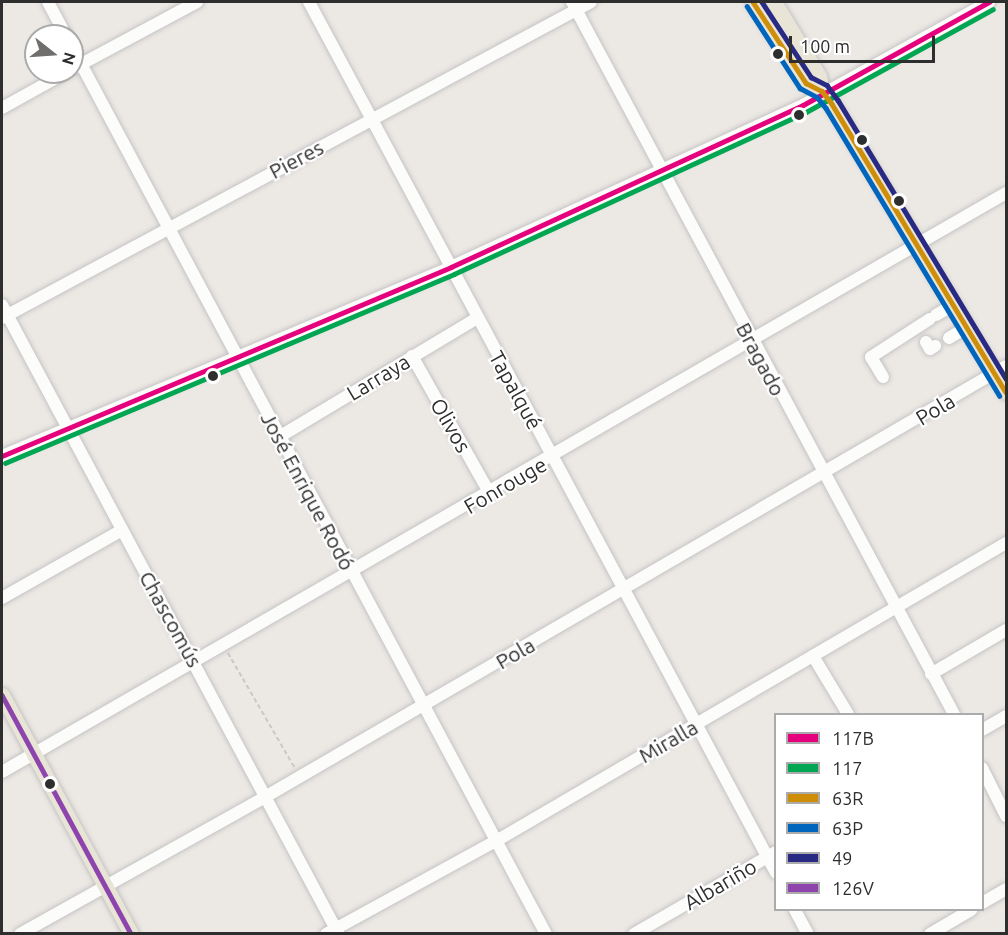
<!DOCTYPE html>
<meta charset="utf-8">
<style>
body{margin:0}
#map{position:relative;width:1008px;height:935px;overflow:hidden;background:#ece8e4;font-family:Ubuntu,sans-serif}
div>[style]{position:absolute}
.path>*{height:1.5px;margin-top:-0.75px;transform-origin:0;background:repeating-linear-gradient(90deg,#c9c9c8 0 4.5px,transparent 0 7.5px)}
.roads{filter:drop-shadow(0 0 2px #c5c4c5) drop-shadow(0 0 2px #c5c4c5)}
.minor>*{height:12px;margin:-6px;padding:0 6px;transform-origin:6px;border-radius:6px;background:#fcfcfb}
.major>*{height:15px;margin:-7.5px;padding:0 7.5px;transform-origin:7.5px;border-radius:7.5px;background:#e8e4d6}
.bus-1>*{height:4.5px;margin:-2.25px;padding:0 2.25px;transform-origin:2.25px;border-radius:2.25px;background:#e5007d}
.bus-2>*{height:4.5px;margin:-2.25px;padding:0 2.25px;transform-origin:2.25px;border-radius:2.25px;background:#00a651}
.bus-3>*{height:4.5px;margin:-2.25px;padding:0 2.25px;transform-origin:2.25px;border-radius:2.25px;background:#cf8e09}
.bus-4>*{height:4.5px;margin:-2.25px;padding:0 2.25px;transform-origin:2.25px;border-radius:2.25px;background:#0065bd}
.bus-5>*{height:4.5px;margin:-2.25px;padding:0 2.25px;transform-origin:2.25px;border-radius:2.25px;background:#292a83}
.bus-6>*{height:4.5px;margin:-2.25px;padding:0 2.25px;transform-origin:2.25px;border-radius:2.25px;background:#8e44ad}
.dots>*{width:16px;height:16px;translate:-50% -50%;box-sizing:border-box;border:3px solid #fff;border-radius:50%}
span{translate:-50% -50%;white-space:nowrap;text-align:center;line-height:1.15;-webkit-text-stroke:4.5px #fff;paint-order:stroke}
.street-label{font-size:21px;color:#2e2e2e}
.frame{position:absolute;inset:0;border:3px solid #2e2e2e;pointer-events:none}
.legend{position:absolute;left:774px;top:713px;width:210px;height:198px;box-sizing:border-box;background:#fff;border:2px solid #ababab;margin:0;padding:8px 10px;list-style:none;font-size:18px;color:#2e2e2e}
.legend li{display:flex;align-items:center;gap:12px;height:30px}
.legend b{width:30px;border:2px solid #ababab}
.north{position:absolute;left:24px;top:24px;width:60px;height:60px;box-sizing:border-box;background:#fff;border:2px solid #ababab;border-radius:50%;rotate:107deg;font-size:16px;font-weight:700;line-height:24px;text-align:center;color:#2e2e2e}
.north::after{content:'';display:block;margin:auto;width:21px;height:27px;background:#706f6e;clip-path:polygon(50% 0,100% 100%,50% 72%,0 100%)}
.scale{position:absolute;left:789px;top:36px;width:146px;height:27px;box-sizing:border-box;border:3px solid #2e2e2e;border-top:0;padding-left:8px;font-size:18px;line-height:21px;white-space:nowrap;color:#2e2e2e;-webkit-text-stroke:4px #fff;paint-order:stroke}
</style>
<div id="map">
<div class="path">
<i style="left:228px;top:653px;width:133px;rotate:59.8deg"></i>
</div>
<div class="roads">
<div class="minor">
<i style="left:48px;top:2px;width:38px;rotate:62deg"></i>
<i style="left:309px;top:2px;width:988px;rotate:61.8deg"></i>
<i style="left:572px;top:2px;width:808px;rotate:61.79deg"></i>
<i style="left:72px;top:47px;width:1006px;rotate:61.88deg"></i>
<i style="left:72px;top:69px;width:142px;rotate:-28.2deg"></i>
<i style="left:2px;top:108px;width:74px;rotate:-29deg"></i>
<i style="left:2px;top:305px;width:712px;rotate:61.85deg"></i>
<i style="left:936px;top:315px;width:20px;rotate:-30deg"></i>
<i style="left:2px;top:318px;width:668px;rotate:-28.21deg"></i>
<i style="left:949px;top:338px;width:21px;rotate:-31deg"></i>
<i style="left:926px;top:342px;width:8px;rotate:60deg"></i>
<i style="left:930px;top:349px;width:6px;rotate:-31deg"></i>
<i style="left:412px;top:356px;width:159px;rotate:60.5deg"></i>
<i style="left:883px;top:377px;width:23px;rotate:-121deg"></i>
<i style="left:871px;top:357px;width:70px;rotate:-32.8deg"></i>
<i style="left:279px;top:437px;width:231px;rotate:-31deg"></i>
<i style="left:2px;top:456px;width:487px;rotate:-22.8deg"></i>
<i style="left:451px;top:267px;width:387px;rotate:-24.7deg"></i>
<i style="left:803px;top:105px;width:213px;rotate:-29deg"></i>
<i style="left:2px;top:598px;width:138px;rotate:-29.5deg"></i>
<i style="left:813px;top:656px;width:68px;rotate:58.9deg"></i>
<i style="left:931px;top:674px;width:87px;rotate:-30.4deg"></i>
<i style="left:982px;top:730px;width:28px;rotate:-30deg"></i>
<i style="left:982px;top:768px;width:54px;rotate:63.4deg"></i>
<i style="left:2px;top:772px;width:1159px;rotate:-29.97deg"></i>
<i style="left:982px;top:903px;width:28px;rotate:-30deg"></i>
<i style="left:795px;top:910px;width:27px;rotate:62deg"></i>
<i style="left:20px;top:934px;width:281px;rotate:-29.2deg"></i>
<i style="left:265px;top:797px;width:857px;rotate:-30.18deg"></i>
<i style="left:326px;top:934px;width:194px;rotate:-28.7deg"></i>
<i style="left:496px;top:841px;width:591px;rotate:-30.3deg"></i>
<i style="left:634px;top:934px;width:164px;rotate:-30deg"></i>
<i style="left:930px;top:934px;width:48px;rotate:-30.3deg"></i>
</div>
<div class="major">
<i style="left:753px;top:2px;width:97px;rotate:56.8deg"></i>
<i style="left:806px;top:83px;width:18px;rotate:27deg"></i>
<i style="left:822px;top:91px;width:16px;rotate:52deg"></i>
<i style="left:832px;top:104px;width:336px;rotate:58.9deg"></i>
<i style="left:774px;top:2px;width:87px;rotate:58.7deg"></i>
<i style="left:819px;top:76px;width:15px;rotate:79deg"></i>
<i style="left:2px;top:695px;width:272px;rotate:61.6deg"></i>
</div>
</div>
<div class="bus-1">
<i style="left:2px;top:456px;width:487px;rotate:-22.8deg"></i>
<i style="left:451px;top:267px;width:387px;rotate:-24.7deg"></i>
<i style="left:803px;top:105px;width:213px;rotate:-29deg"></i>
</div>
<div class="bus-2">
<i style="left:5px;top:463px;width:487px;rotate:-22.8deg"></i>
<i style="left:454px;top:274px;width:387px;rotate:-24.7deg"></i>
<i style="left:806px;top:112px;width:213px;rotate:-28.8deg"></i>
</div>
<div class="bus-3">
<i style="left:753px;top:2px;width:97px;rotate:56.8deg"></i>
<i style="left:806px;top:83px;width:18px;rotate:27deg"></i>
<i style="left:822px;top:91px;width:16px;rotate:52deg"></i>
<i style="left:832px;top:104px;width:336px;rotate:58.9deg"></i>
</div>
<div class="bus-4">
<i style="left:747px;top:6px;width:98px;rotate:57.1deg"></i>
<i style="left:800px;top:88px;width:19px;rotate:28deg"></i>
<i style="left:817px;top:97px;width:14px;rotate:51deg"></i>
<i style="left:826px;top:108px;width:336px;rotate:58.9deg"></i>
</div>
<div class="bus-5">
<i style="left:762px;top:2px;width:90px;rotate:56.8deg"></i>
<i style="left:811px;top:77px;width:18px;rotate:27deg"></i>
<i style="left:827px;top:85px;width:19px;rotate:54deg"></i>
<i style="left:838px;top:100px;width:325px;rotate:58.9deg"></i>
</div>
<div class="bus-6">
<i style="left:2px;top:695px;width:272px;rotate:61.6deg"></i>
</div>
<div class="dots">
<i style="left:778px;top:54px;background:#2e2e2e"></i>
<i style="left:799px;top:115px;background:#2e2e2e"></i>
<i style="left:862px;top:140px;background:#2e2e2e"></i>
<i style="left:899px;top:201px;background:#2e2e2e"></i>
<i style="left:213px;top:376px;background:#2e2e2e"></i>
<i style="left:50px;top:784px;background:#2e2e2e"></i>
</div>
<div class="street-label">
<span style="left:296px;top:159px;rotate:-28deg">Pieres</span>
<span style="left:761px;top:359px;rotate:62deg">Bragado</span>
<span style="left:378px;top:377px;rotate:-31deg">Larraya</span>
<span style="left:516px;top:390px;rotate:61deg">Tapalqué</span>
<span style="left:935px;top:409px;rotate:-31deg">Pola</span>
<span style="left:451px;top:425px;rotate:60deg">Olivos</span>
<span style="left:505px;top:485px;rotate:-30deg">Fonrouge</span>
<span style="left:308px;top:491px;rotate:62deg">José Enrique Rodó</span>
<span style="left:171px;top:619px;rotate:61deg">Chascomús</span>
<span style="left:515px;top:653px;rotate:-30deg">Pola</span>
<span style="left:668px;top:741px;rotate:-30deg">Miralla</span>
<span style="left:720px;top:884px;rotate:-30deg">Albariño</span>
</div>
<div class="frame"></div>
<ul class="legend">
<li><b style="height:8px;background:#e5007d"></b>117B</li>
<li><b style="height:8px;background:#00a651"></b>117</li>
<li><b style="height:8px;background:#cf8e09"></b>63R</li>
<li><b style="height:8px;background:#0065bd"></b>63P</li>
<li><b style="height:8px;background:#292a83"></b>49</li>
<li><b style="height:8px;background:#8e44ad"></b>126V</li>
</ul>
<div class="north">N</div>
<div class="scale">100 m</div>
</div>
